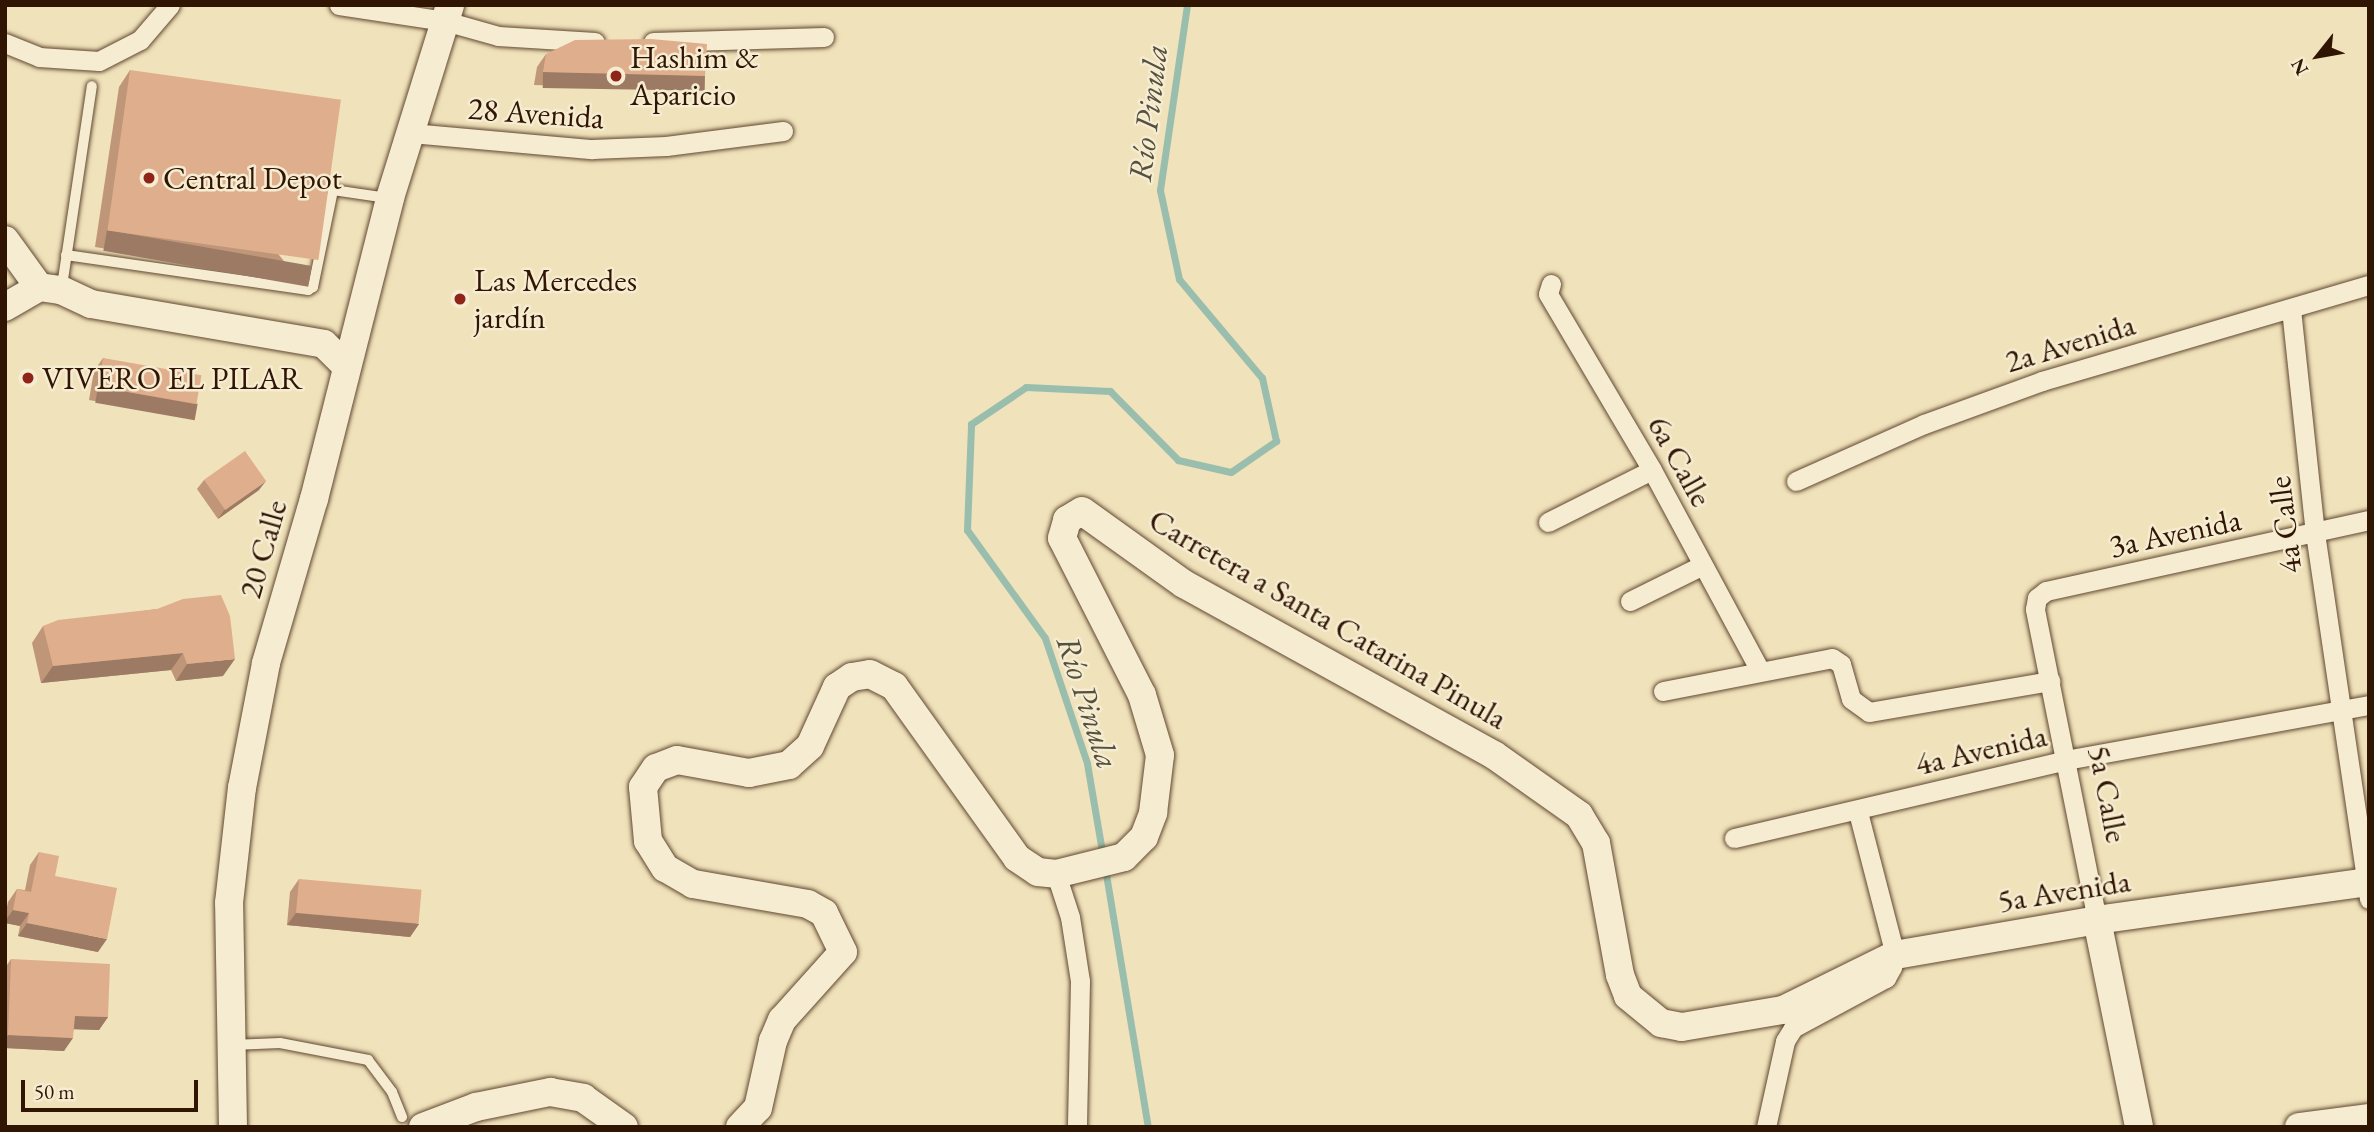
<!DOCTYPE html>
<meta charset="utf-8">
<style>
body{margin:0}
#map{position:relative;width:2374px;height:1132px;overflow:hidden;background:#f0e2ba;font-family:"EB Garamond",serif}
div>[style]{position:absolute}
.stream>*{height:7px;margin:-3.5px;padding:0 3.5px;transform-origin:3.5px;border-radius:3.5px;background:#9abead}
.roads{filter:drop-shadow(0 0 2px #614831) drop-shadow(0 0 2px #614831)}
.lane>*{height:10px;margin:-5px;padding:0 5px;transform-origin:5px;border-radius:5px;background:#f5ecd2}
.street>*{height:19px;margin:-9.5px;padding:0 9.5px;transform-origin:9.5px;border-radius:9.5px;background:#f5ecd2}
.secondary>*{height:28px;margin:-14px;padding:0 14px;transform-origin:14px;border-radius:14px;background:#f5ecd2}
.wall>*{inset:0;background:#c09679}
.shaded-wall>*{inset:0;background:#9c7a63;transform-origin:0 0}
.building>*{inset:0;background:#dfae8d;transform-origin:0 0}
.dots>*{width:19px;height:19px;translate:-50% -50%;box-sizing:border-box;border:4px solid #f5ecd2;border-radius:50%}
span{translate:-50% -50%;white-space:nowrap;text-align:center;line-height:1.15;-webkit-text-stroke:5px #f5ecd2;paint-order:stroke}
.poi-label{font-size:32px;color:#311503}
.left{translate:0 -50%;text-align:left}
.street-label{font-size:32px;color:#311503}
.water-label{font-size:33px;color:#56503e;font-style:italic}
.frame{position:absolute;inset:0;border:7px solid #311503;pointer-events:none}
.north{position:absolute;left:2283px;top:21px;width:70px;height:70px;-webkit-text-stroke:5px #f5ecd2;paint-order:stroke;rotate:239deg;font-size:19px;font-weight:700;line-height:28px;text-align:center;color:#311503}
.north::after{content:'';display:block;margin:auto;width:24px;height:32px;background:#311503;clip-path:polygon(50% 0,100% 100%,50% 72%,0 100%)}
.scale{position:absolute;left:21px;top:1080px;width:177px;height:32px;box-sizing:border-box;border:4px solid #311503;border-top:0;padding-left:9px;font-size:21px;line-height:24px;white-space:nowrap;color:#311503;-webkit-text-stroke:5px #f5ecd2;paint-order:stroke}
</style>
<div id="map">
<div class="stream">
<i style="left:1103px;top:857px;width:95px;rotate:-99.7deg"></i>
<i style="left:1087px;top:763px;width:132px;rotate:-108.6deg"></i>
<i style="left:1045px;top:638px;width:133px;rotate:-125.8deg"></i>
<i style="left:967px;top:530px;width:106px;rotate:-87.8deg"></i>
<i style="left:971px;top:424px;width:66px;rotate:-33.9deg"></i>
<i style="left:1026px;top:387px;width:84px;rotate:2.7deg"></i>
<i style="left:1110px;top:391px;width:97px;rotate:45.4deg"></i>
<i style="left:1178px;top:460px;width:54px;rotate:12.8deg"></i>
<i style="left:1231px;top:472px;width:55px;rotate:-34.6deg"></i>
<i style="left:1276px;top:441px;width:65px;rotate:-102.5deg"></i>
<i style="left:1262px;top:378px;width:129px;rotate:-130deg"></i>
<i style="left:1179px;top:279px;width:91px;rotate:-102.1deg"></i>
<i style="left:1160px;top:190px;width:187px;rotate:-81.7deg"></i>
<i style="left:1105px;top:868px;width:263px;rotate:80.6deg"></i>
</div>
<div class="roads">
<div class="lane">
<i style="left:66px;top:255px;width:245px;rotate:8.2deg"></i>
<i style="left:308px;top:290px;width:6px;rotate:-31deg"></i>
<i style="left:313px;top:287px;width:99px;rotate:-78.3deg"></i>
<i style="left:333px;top:190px;width:55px;rotate:8.4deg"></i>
<i style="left:62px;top:286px;width:202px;rotate:-81.5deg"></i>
<i style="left:232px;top:1045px;width:48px;rotate:-2.4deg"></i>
<i style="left:280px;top:1043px;width:90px;rotate:10.9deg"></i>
<i style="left:368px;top:1060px;width:40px;rotate:53deg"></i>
<i style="left:392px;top:1092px;width:27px;rotate:68deg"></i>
</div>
<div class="street">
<i style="left:339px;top:5px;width:107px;rotate:8.6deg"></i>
<i style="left:445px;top:21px;width:55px;rotate:15.8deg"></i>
<i style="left:498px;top:36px;width:97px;rotate:3.5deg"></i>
<i style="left:653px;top:42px;width:171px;rotate:-1.7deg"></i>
<i style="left:5px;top:43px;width:37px;rotate:22deg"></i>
<i style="left:39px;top:57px;width:60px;rotate:3.8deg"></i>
<i style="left:99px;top:61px;width:46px;rotate:-27.1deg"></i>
<i style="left:140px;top:40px;width:46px;rotate:-49.4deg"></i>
<i style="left:411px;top:133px;width:182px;rotate:5.1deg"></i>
<i style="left:592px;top:149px;width:74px;rotate:-2.3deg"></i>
<i style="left:666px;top:146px;width:118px;rotate:-7.3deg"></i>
<i style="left:1551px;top:284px;width:10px;rotate:107deg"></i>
<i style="left:1548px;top:294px;width:204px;rotate:59.4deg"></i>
<i style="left:1652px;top:470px;width:226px;rotate:61.7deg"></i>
<i style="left:2291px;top:309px;width:225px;rotate:83.9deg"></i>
<i style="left:2315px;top:533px;width:370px;rotate:81.6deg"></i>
<i style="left:1796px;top:481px;width:140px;rotate:-24deg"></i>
<i style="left:1924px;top:424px;width:126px;rotate:-20deg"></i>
<i style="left:2042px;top:381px;width:341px;rotate:-16.4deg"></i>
<i style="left:1548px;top:522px;width:116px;rotate:-26.6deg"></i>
<i style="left:1630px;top:601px;width:81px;rotate:-26.3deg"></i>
<i style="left:1663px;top:691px;width:172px;rotate:-11deg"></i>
<i style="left:1832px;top:658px;width:11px;rotate:34deg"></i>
<i style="left:1841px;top:664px;width:36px;rotate:74deg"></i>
<i style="left:1851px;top:699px;width:22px;rotate:36deg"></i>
<i style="left:1869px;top:712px;width:184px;rotate:-9.7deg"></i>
<i style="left:1734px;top:838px;width:341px;rotate:-13.2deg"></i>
<i style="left:2066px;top:760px;width:308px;rotate:-10.3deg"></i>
<i style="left:1056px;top:874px;width:45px;rotate:72deg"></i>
<i style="left:1070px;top:917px;width:65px;rotate:81.1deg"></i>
<i style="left:1080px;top:981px;width:146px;rotate:91.2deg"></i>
<i style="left:2097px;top:920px;width:317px;rotate:-101.3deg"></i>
<i style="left:2035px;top:609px;width:11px;rotate:-80deg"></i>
<i style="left:2037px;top:598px;width:11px;rotate:-38deg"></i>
<i style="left:2046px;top:591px;width:331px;rotate:-12.4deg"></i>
<i style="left:1766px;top:1127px;width:88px;rotate:-77.5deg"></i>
<i style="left:1785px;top:1041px;width:15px;rotate:-58deg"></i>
<i style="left:1793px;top:1028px;width:106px;rotate:-28.3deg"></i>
<i style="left:1886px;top:978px;width:13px;rotate:-61deg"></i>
<i style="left:1892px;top:967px;width:12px;rotate:-76deg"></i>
<i style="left:1895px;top:955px;width:148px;rotate:-104.5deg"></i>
</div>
<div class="secondary">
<i style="left:5px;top:240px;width:58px;rotate:54.1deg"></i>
<i style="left:5px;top:307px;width:39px;rotate:-30deg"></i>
<i style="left:39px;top:287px;width:22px;rotate:8deg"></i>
<i style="left:61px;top:290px;width:33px;rotate:25deg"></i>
<i style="left:91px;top:304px;width:236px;rotate:9.7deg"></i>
<i style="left:324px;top:344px;width:30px;rotate:45deg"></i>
<i style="left:2097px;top:920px;width:211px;rotate:78.5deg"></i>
<i style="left:233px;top:1127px;width:224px;rotate:-91deg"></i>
<i style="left:229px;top:903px;width:116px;rotate:-83.6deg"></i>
<i style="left:242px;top:788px;width:127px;rotate:-79.1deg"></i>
<i style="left:266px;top:663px;width:171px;rotate:-73.7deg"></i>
<i style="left:314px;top:499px;width:310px;rotate:-75.8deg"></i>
<i style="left:390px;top:198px;width:202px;rotate:-72.7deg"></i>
<i style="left:423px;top:1127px;width:57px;rotate:-20.7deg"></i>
<i style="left:476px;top:1107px;width:76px;rotate:-11.5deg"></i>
<i style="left:550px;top:1092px;width:34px;rotate:10deg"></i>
<i style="left:583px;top:1098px;width:50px;rotate:35.3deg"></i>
<i style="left:740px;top:1127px;width:26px;rotate:-47deg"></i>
<i style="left:758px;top:1108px;width:69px;rotate:-77.4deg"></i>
<i style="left:773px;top:1041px;width:23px;rotate:-67deg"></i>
<i style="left:782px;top:1020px;width:91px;rotate:-48.1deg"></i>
<i style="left:843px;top:952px;width:43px;rotate:-116deg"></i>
<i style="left:824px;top:913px;width:18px;rotate:-151deg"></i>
<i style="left:808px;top:904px;width:117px;rotate:-170.1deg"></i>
<i style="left:693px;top:884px;width:32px;rotate:-150deg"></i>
<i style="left:665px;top:868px;width:32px;rotate:-122deg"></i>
<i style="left:648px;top:841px;width:54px;rotate:-95.3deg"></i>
<i style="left:643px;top:787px;width:23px;rotate:-56deg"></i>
<i style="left:656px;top:768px;width:22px;rotate:-21deg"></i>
<i style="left:677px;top:760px;width:73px;rotate:10.2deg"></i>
<i style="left:749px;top:773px;width:41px;rotate:-11.3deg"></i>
<i style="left:789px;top:765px;width:28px;rotate:-42deg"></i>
<i style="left:810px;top:746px;width:65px;rotate:-65.4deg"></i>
<i style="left:837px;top:687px;width:18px;rotate:-34deg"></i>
<i style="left:852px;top:677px;width:18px;rotate:-9deg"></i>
<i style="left:870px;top:674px;width:27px;rotate:27deg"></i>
<i style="left:894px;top:686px;width:211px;rotate:54.4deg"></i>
<i style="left:1017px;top:858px;width:25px;rotate:34deg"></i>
<i style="left:1038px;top:872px;width:18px;rotate:6deg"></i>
<i style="left:1056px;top:874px;width:70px;rotate:-14deg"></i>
<i style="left:1124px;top:857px;width:28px;rotate:-45deg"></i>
<i style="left:1144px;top:837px;width:26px;rotate:-69deg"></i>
<i style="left:1153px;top:813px;width:58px;rotate:-83.1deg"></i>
<i style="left:1160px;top:755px;width:63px;rotate:-106.7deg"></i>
<i style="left:1142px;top:695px;width:176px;rotate:-117deg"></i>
<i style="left:1062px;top:538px;width:19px;rotate:-74deg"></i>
<i style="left:1067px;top:520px;width:17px;rotate:-31deg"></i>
<i style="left:1082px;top:511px;width:125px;rotate:35.6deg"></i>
<i style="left:1184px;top:584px;width:354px;rotate:28.9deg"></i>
<i style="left:1494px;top:755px;width:104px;rotate:35.2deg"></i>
<i style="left:1579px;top:815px;width:33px;rotate:59deg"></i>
<i style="left:1596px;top:843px;width:134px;rotate:79.7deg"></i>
<i style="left:1620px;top:975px;width:22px;rotate:69deg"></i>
<i style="left:1628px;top:996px;width:43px;rotate:39.3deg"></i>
<i style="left:1661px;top:1023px;width:21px;rotate:11deg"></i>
<i style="left:1682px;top:1027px;width:102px;rotate:-9.6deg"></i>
<i style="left:1783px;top:1010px;width:125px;rotate:-26.2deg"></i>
<i style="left:1895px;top:955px;width:205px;rotate:-9.8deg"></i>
<i style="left:2097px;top:920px;width:275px;rotate:-8deg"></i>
<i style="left:2299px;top:1127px;width:71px;rotate:-7.3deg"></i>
</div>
</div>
<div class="wall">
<i style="clip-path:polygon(546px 54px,696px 89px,534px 85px,537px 67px)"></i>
<i style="clip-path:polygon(130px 70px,300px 281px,95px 247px,119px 87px)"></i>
<i style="clip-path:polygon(103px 358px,198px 404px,189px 417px,89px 400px,94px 371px)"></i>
<i style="clip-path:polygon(204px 480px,259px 490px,218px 519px,197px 489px)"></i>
<i style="clip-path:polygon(157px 609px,223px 676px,176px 681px,171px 670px,41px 683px,32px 643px,43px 626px)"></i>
<i style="clip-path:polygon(39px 852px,55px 876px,98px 952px,18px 936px,20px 926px,5px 923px,5px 916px,8px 902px,17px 889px,25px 890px,30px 865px)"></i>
<i style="clip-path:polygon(299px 879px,419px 924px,410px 937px,287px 925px,290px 892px)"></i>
<i style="clip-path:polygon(11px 959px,108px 1017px,99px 1030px,74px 1029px,64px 1051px,5px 1048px,5px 968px)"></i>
</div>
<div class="shaded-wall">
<i style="left:543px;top:72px;width:162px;height:16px;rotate:1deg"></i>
<i style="left:107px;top:230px;width:208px;height:21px;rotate:10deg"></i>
<i style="left:98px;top:387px;width:101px;height:16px;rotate:10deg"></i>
<i style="clip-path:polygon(266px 481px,259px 490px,218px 519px,224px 510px)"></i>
<i style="clip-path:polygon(183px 653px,171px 670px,41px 683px,53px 666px)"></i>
<i style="clip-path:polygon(235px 659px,223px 676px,176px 681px,187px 664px)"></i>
<i style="clip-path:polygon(13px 910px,29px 913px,20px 926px,5px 923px,5px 921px)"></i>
<i style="clip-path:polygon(296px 913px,419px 924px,410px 937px,287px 925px)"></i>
<i style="clip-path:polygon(27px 923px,107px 939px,98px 952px,18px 936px)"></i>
<i style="clip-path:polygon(75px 1016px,108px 1017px,99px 1030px,66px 1029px)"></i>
<i style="clip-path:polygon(8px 1035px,73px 1038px,64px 1051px,5px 1048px,5px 1039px)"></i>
</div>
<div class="building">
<i style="clip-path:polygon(651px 39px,707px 44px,705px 76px,543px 72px,546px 54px,575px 40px)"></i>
<i style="left:130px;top:70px;width:213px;height:162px;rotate:8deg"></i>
<i style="left:103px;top:358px;width:100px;height:29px;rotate:10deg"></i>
<i style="left:245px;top:451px;width:37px;height:50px;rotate:55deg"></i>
<i style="clip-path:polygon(221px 595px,230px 616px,235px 659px,187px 664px,183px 653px,53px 666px,43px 626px,58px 620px,157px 609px,183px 599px)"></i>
<i style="clip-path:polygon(39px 852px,59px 856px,55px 876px,117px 888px,107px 939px,27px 923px,29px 913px,13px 910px,17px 889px,31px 892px)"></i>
<i style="left:299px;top:879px;width:123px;height:34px;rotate:5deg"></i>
<i style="clip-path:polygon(11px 959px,110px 964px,108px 1017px,75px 1016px,73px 1038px,8px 1035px)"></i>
</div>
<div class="dots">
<i style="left:616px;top:76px;background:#8f2418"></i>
<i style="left:149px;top:178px;background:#8f2418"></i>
<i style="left:460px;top:299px;background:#8f2418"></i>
<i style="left:28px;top:378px;background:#8f2418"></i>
</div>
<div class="poi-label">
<span class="left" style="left:630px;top:76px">Hashim &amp;<br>Aparicio</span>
<span class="left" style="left:163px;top:178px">Central Depot</span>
<span class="left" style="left:474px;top:299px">Las Mercedes<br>jardín</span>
<span class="left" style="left:42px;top:378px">VIVERO EL PILAR</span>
</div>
<div class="street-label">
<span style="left:536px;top:113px;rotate:4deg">28 Avenida</span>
<span style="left:2070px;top:343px;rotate:-17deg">2a Avenida</span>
<span style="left:1680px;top:461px;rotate:61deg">6a Calle</span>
<span style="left:2285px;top:525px;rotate:-97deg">4a Calle</span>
<span style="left:2175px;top:533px;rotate:-12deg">3a Avenida</span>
<span style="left:263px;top:549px;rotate:-74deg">20 Calle</span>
<span style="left:1328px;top:619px;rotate:30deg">Carretera a Santa Catarina Pinula</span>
<span style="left:1981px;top:750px;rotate:-13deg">4a Avenida</span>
<span style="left:2108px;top:794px;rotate:79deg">5a Calle</span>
<span style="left:2064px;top:891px;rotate:-9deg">5a Avenida</span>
</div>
<div class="water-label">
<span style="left:1148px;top:113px;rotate:-83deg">Río Pinula</span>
<span style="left:1088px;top:702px;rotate:72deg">Río Pinula</span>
</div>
<div class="frame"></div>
<div class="north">N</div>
<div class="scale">50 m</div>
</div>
